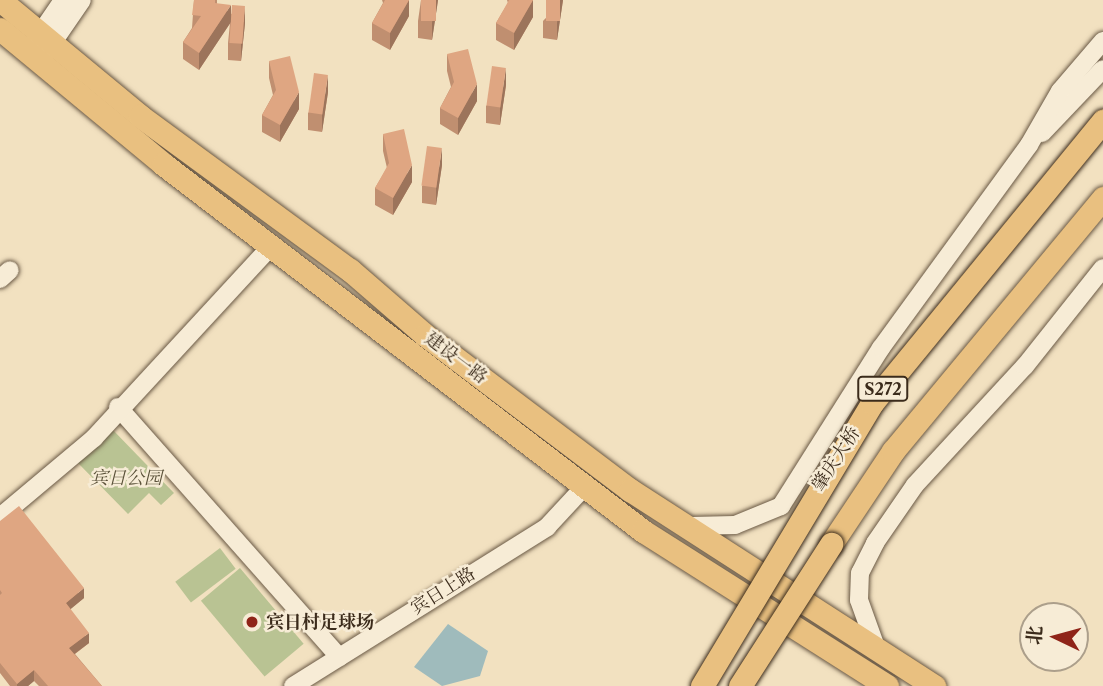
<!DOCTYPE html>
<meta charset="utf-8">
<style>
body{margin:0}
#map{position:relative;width:1103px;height:686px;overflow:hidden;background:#f2e1c0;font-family:"Libre Caslon Text","Noto Serif SC",serif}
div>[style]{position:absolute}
.green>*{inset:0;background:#b9c393;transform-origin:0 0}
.water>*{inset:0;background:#9fbbbc}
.roads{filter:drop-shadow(0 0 2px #695844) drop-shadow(0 0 2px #695844)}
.minor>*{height:18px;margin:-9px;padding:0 9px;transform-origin:9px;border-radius:9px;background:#f7ecd6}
.major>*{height:23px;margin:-11.5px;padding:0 11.5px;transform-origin:11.5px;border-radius:11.5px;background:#e9c080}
.bridges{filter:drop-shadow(0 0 2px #3b2b1b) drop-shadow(0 0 2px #3b2b1b)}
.major-bridge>*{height:23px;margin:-11.5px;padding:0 11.5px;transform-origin:11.5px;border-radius:11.5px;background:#e9c080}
.wall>*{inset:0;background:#c08f70}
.shaded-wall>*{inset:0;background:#9c745b}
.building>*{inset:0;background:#dfa682;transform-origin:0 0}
.dots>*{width:19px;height:19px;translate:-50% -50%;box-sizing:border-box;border:4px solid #f7ecd6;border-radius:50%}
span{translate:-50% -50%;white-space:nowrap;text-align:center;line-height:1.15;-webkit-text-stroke:5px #f7ecd6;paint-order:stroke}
.shield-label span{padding:2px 5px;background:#f7ecd6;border:2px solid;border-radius:5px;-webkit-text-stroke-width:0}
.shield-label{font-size:16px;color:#3b2b1b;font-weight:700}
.street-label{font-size:18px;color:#3b2b1b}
.park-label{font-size:18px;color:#5a5139;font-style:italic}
.poi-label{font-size:18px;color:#3b2b1b;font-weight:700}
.left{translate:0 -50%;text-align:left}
.north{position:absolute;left:1019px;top:602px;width:70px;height:70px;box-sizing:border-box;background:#f7ecd6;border:2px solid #ac9f8b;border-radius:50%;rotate:275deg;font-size:19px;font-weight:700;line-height:28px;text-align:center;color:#3b2b1b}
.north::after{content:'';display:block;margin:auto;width:24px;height:32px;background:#8f2418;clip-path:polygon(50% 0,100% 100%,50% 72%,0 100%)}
</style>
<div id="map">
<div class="green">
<i style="clip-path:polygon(112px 429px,174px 493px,161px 505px,149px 493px,128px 514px,78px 463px)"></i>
<i style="left:220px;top:548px;width:26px;height:56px;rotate:53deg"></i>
<i style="left:240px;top:568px;width:99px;height:51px;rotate:50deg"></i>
</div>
<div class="water">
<i style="clip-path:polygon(448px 624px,488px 651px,480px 676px,442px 686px,414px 667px)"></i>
</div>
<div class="roads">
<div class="minor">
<i style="left:33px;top:44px;width:53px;rotate:-55.7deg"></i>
<i style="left:45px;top:54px;width:65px;rotate:-55.6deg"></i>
<i style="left:1042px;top:133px;width:88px;rotate:-46.4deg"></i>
<i style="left:0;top:279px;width:13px;rotate:-42deg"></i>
<i style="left:118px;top:407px;width:334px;rotate:48.5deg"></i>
<i style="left:0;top:517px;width:123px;rotate:-40deg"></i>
<i style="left:94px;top:438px;width:260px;rotate:-47.3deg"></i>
<i style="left:691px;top:526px;width:44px;rotate:-1.3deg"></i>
<i style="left:735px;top:525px;width:50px;rotate:-22.4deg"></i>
<i style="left:781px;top:506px;width:187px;rotate:-57.7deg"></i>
<i style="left:881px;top:348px;width:251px;rotate:-53.9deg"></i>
<i style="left:1029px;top:145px;width:62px;rotate:-60.1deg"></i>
<i style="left:1060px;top:91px;width:66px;rotate:-49.3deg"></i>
<i style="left:877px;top:650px;width:53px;rotate:-109.8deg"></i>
<i style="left:859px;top:600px;width:27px;rotate:-88deg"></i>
<i style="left:860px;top:573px;width:34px;rotate:-63deg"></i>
<i style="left:875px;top:543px;width:70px;rotate:-55.4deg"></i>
<i style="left:915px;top:485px;width:162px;rotate:-47.3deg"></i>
<i style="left:1025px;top:366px;width:125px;rotate:-51.5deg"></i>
<i style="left:293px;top:686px;width:300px;rotate:-32deg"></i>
<i style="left:547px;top:527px;width:54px;rotate:-47.2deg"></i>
</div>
<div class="major">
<i style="left:0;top:0;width:182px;rotate:39.6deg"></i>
<i style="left:140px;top:116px;width:260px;rotate:36.3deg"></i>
<i style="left:350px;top:270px;width:99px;rotate:40.9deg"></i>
<i style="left:425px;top:335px;width:257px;rotate:37.1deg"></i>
<i style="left:630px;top:490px;width:362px;rotate:32.8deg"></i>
<i style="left:0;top:29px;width:212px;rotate:39.6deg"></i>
<i style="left:163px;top:164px;width:604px;rotate:37.4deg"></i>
<i style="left:643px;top:531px;width:289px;rotate:32.4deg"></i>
<i style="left:831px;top:544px;width:112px;rotate:-56.3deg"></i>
<i style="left:893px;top:451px;width:329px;rotate:-50.3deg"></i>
</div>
</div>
<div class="bridges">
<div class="major-bridge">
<i style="left:702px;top:686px;width:330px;rotate:-59deg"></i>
<i style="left:872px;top:403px;width:365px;rotate:-50.7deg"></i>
<i style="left:740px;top:686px;width:169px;rotate:-57.3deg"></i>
</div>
</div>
<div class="wall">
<i style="clip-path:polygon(194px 0,217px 0,217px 4px,245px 23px,241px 61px,228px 60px,228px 43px,230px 23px,199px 70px,183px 59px,183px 42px,192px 28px)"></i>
<i style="clip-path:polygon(382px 0,409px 0,409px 16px,390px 50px,372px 40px,372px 23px,383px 3px)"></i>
<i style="clip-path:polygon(421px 0,438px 0,432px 40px,418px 38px,418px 21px)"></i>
<i style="clip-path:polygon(507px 0,533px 0,533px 17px,514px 50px,496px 40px,496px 23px,508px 3px)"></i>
<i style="clip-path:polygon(563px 0,557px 40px,543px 38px,543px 21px)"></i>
<i style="clip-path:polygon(447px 54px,477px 101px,458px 135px,440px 124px,440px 108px,451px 87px,447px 71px)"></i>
<i style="clip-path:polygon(269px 61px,299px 109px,280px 142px,262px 132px,262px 115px,273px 95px,269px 78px)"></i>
<i style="clip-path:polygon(506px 85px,500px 125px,486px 123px,486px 106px)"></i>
<i style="clip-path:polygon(328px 92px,322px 132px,308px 130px,308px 113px)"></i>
<i style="clip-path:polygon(383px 134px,412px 182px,393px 215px,375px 205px,375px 188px,387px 168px,383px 151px)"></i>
<i style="clip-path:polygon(442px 165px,436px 205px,422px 203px,422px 186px)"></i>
<i style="clip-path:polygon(0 521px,84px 598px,70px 609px,89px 643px,75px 654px,102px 686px,39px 686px,34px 681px,28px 686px,10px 686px,0 673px)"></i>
</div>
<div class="shaded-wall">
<i style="clip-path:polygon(409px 0,409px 16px,390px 50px,390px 33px)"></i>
<i style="clip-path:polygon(436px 0,438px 0,432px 40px,432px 23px)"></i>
<i style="clip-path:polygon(533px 0,533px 17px,514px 50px,514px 33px)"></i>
<i style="clip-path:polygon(560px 0,563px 0,557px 40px,557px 23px)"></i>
<i style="clip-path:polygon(231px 5px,231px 22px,199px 70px,199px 53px)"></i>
<i style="clip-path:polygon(245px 6px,245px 23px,241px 61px,241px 44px)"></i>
<i style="clip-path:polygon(506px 68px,506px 85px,500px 125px,500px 108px)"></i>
<i style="clip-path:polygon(328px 75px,328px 92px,322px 132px,322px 115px)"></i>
<i style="clip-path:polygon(477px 84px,477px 101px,458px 135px,458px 118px)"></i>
<i style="clip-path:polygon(299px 92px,299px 109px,280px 142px,280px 125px)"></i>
<i style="clip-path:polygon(442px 148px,442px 165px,436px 205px,436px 188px)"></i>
<i style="clip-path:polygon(412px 165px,412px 182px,393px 215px,393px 198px)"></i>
<i style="clip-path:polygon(84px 588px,84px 598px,66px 613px,66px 603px)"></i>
<i style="clip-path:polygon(89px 633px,89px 643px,69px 658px,69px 648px)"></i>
<i style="clip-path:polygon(34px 670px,34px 681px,28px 686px,17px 686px,17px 684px)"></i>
</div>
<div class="building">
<i style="clip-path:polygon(194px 0,215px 0,215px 3px,231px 5px,199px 53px,183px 42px,201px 16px,192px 15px)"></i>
<i style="clip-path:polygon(385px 0,409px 0,390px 33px,372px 23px)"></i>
<i style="left:421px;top:0;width:15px;height:21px"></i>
<i style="clip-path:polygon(509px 0,533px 0,514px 33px,496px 23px)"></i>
<i style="left:546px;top:0;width:14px;height:21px"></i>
<i style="left:232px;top:5px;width:13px;height:38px;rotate:4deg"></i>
<i style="clip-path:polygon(468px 49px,477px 84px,458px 118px,440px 108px,454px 82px,447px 54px)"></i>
<i style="clip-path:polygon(290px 56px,299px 92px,280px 125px,262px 115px,276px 90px,269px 61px)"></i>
<i style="left:492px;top:66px;width:14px;height:40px;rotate:8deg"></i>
<i style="left:314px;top:73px;width:14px;height:40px;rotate:8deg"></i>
<i style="clip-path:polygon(404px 129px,412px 165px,393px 198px,375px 188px,389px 163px,383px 134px)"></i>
<i style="left:427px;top:146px;width:15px;height:40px;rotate:8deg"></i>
<i style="clip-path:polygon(19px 506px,84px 588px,66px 603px,89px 633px,69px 648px,102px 686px,48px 686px,34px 670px,17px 684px,0 663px,0 595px,2px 593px,0 590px,0 521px)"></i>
</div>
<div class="dots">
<i style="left:252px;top:622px;background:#8f2418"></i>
</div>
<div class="shield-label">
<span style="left:883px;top:389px">S272</span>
</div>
<div class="street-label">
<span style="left:456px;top:358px;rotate:37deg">建设一路</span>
<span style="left:836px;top:459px;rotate:-57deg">肇庆大桥</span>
<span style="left:443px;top:591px;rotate:-32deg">宾日上路</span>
</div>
<div class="park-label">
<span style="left:126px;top:478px">宾日公园</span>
</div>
<div class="poi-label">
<span class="left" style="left:266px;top:622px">宾日村足球场</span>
</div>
<div class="north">北</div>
</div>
